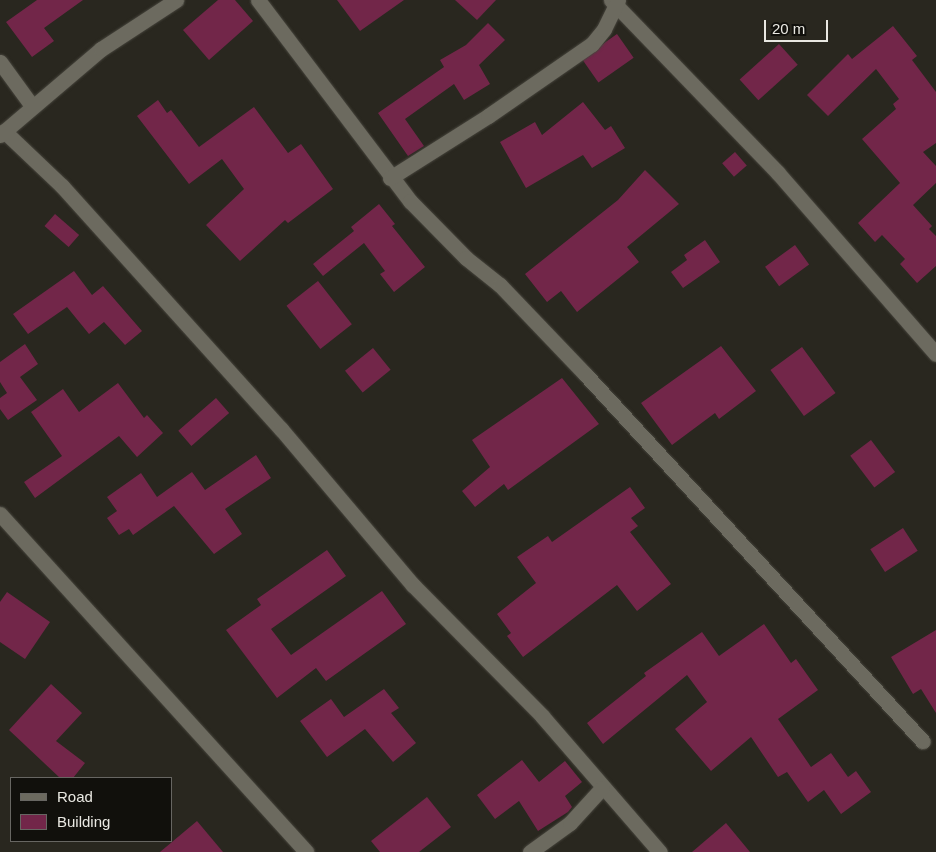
<!DOCTYPE html>
<style>
body{margin:0}
#map{position:relative;width:936px;height:852px;overflow:hidden;background:#29271f;font-family:Arial,sans-serif}
div>[style]{position:absolute}
.building>*{inset:0;background:#722649;transform-origin:0 0}
.roads{filter:drop-shadow(0 0 1px #46443c) drop-shadow(0 0 1px #46443c)}
.minor>*{height:15px;margin:-7.5px;padding:0 7.5px;transform-origin:7.5px;border-radius:7.5px;background:#6c6a5f}
span{translate:-50% -50%;white-space:nowrap;text-align:center;line-height:1.15;-webkit-text-stroke:4px #11100c;paint-order:stroke}
.legend{position:absolute;left:10px;top:777px;width:162px;height:65px;box-sizing:border-box;background:#11100c;border:1px solid #676662;margin:0;padding:6px 9px;list-style:none;font-size:15px;color:#e9e8e2}
.legend li{display:flex;align-items:center;gap:10px;height:25px}
.legend b{width:25px;border:1px solid #676662}
.scale{position:absolute;left:764px;top:20px;width:64px;height:22px;box-sizing:border-box;border:2px solid #e9e8e2;border-top:0;padding-left:6px;font-size:15px;line-height:18px;white-space:nowrap;color:#e9e8e2;-webkit-text-stroke:4px #11100c;paint-order:stroke}
</style>
<div id="map">
<div class="building">
<i style="clip-path:polygon(37px 0,83px 0,44px 28px,54px 41px,32px 57px,6px 22px)"></i>
<i style="clip-path:polygon(218px 0,235px 0,253px 21px,209px 60px,183px 30px)"></i>
<i style="clip-path:polygon(337px 0,404px 0,360px 31px)"></i>
<i style="clip-path:polygon(455px 0,496px 0,477px 20px)"></i>
<i style="clip-path:polygon(488px 23px,505px 40px,479px 65px,490px 84px,464px 100px,454px 84px,405px 119px,424px 146px,408px 156px,378px 113px,444px 67px,440px 60px,466px 45px)"></i>
<i style="clip-path:polygon(893px 26px,917px 56px,912px 60px,936px 92px,936px 143px,923px 152px,936px 166px,936px 183px,913px 205px,932px 226px,929px 229px,936px 236px,936px 266px,917px 283px,900px 264px,905px 259px,882px 235px,875px 242px,858px 223px,900px 183px,862px 139px,896px 109px,893px 104px,899px 99px,876px 69px,828px 116px,807px 95px,848px 54px,852px 59px)"></i>
<i style="left:617px;top:34px;width:29px;height:43px;rotate:55deg"></i>
<i style="left:779px;top:44px;width:28px;height:53px;rotate:48deg"></i>
<i style="clip-path:polygon(158px 100px,167px 113px,171px 110px,199px 147px,254px 107px,288px 153px,301px 144px,333px 189px,288px 223px,285px 220px,240px 261px,206px 225px,244px 189px,222px 159px,189px 184px,137px 116px)"></i>
<i style="clip-path:polygon(583px 102px,605px 130px,611px 126px,625px 148px,592px 168px,583px 155px,526px 188px,500px 142px,535px 122px,542px 135px)"></i>
<i style="left:735px;top:152px;width:18px;height:17px;rotate:49deg"></i>
<i style="clip-path:polygon(645px 170px,679px 204px,627px 247px,639px 262px,577px 312px,561px 291px,547px 302px,525px 274px,618px 200px)"></i>
<i style="clip-path:polygon(379px 204px,395px 224px,392px 226px,425px 267px,394px 292px,380px 274px,385px 271px,364px 243px,323px 276px,313px 264px,354px 231px,351px 227px)"></i>
<i style="left:55px;top:214px;width:32px;height:16px;rotate:41deg"></i>
<i style="clip-path:polygon(705px 240px,720px 262px,683px 288px,671px 272px,687px 260px,684px 255px)"></i>
<i style="left:795px;top:245px;width:24px;height:37px;rotate:54deg"></i>
<i style="clip-path:polygon(74px 271px,92px 295px,103px 286px,142px 331px,125px 345px,104px 322px,89px 334px,67px 307px,28px 334px,13px 314px)"></i>
<i style="left:318px;top:281px;width:55px;height:40px;rotate:52deg"></i>
<i style="clip-path:polygon(25px 344px,38px 364px,20px 377px,37px 400px,8px 420px,0 409px,0 398px,7px 393px,0 382px,0 362px)"></i>
<i style="clip-path:polygon(721px 346px,756px 391px,719px 419px,715px 413px,672px 445px,641px 403px)"></i>
<i style="left:802px;top:347px;width:57px;height:39px;rotate:54deg"></i>
<i style="left:373px;top:348px;width:28px;height:36px;rotate:51deg"></i>
<i style="clip-path:polygon(562px 378px,599px 424px,508px 490px,504px 484px,475px 507px,462px 491px,490px 467px,472px 440px)"></i>
<i style="clip-path:polygon(118px 383px,144px 418px,147px 415px,163px 433px,137px 457px,119px 436px,35px 498px,24px 482px,62px 456px,31px 412px,63px 389px,79px 412px)"></i>
<i style="left:216px;top:398px;width:20px;height:50px;rotate:49deg"></i>
<i style="left:871px;top:440px;width:40px;height:26px;rotate:53deg"></i>
<i style="clip-path:polygon(256px 455px,271px 478px,225px 509px,242px 534px,214px 554px,174px 506px,133px 535px,129px 529px,119px 535px,107px 518px,117px 511px,107px 497px,141px 473px,157px 497px,192px 472px,205px 490px)"></i>
<i style="clip-path:polygon(630px 487px,645px 508px,631px 518px,638px 526px,630px 532px,671px 584px,637px 611px,617px 585px,523px 657px,507px 636px,511px 633px,497px 614px,536px 583px,517px 557px,548px 536px,552px 542px)"></i>
<i style="left:903px;top:528px;width:27px;height:39px;rotate:57deg"></i>
<i style="clip-path:polygon(327px 550px,346px 576px,271px 629px,291px 655px,382px 591px,406px 624px,326px 681px,316px 668px,277px 698px,226px 630px,261px 605px,257px 599px)"></i>
<i style="clip-path:polygon(7px 592px,50px 622px,25px 659px,0 642px,0 602px)"></i>
<i style="clip-path:polygon(764px 624px,791px 663px,796px 659px,818px 690px,778px 719px,811px 767px,831px 753px,848px 777px,856px 771px,871px 792px,841px 814px,824px 790px,808px 802px,787px 772px,778px 777px,751px 737px,711px 771px,675px 729px,707px 702px,687px 675px,603px 744px,587px 723px,646px 676px,644px 673px,702px 632px,719px 656px)"></i>
<i style="clip-path:polygon(936px 630px,936px 713px,921px 689px,913px 694px,891px 657px)"></i>
<i style="clip-path:polygon(51px 684px,82px 713px,56px 741px,85px 763px,73px 778px,60px 778px,9px 730px)"></i>
<i style="clip-path:polygon(384px 689px,399px 708px,391px 713px,416px 743px,393px 762px,365px 729px,327px 757px,300px 721px,331px 699px,344px 717px)"></i>
<i style="clip-path:polygon(522px 760px,539px 782px,565px 761px,582px 782px,565px 796px,572px 807px,568px 812px,538px 831px,519px 801px,495px 819px,477px 795px)"></i>
<i style="clip-path:polygon(427px 797px,451px 827px,419px 852px,380px 852px,371px 841px)"></i>
<i style="clip-path:polygon(197px 821px,223px 852px,160px 852px)"></i>
<i style="clip-path:polygon(726px 823px,750px 852px,692px 852px)"></i>
</div>
<div class="roads">
<div class="minor">
<i style="left:258px;top:0;width:252px;rotate:52.9deg"></i>
<i style="left:410px;top:201px;width:80px;rotate:45.5deg"></i>
<i style="left:466px;top:258px;width:43px;rotate:38.5deg"></i>
<i style="left:500px;top:285px;width:123px;rotate:46.3deg"></i>
<i style="left:585px;top:374px;width:499px;rotate:47.4deg"></i>
<i style="left:611px;top:0;width:240px;rotate:46deg"></i>
<i style="left:778px;top:173px;width:240px;rotate:48.9deg"></i>
<i style="left:0;top:62px;width:54px;rotate:54deg"></i>
<i style="left:4px;top:131px;width:80px;rotate:43.5deg"></i>
<i style="left:62px;top:186px;width:327px;rotate:48deg"></i>
<i style="left:281px;top:429px;width:204px;rotate:49.8deg"></i>
<i style="left:413px;top:585px;width:184px;rotate:45.4deg"></i>
<i style="left:542px;top:716px;width:180px;rotate:49.1deg"></i>
<i style="left:0;top:135px;width:133px;rotate:-40.4deg"></i>
<i style="left:101px;top:49px;width:90px;rotate:-33.2deg"></i>
<i style="left:390px;top:178px;width:116px;rotate:-32.3deg"></i>
<i style="left:488px;top:116px;width:126px;rotate:-34.7deg"></i>
<i style="left:592px;top:44px;width:19px;rotate:-51deg"></i>
<i style="left:604px;top:29px;width:32px;rotate:-64deg"></i>
<i style="left:0;top:514px;width:456px;rotate:47.8deg"></i>
<i style="left:530px;top:852px;width:49px;rotate:-35.9deg"></i>
<i style="left:570px;top:823px;width:47px;rotate:-47.6deg"></i>
</div>
</div>
<ul class="legend">
<li><b style="height:6px;background:#6c6a5f"></b>Road</li>
<li><b style="height:14px;background:#722649"></b>Building</li>
</ul>
<div class="scale">20 m</div>
</div>
